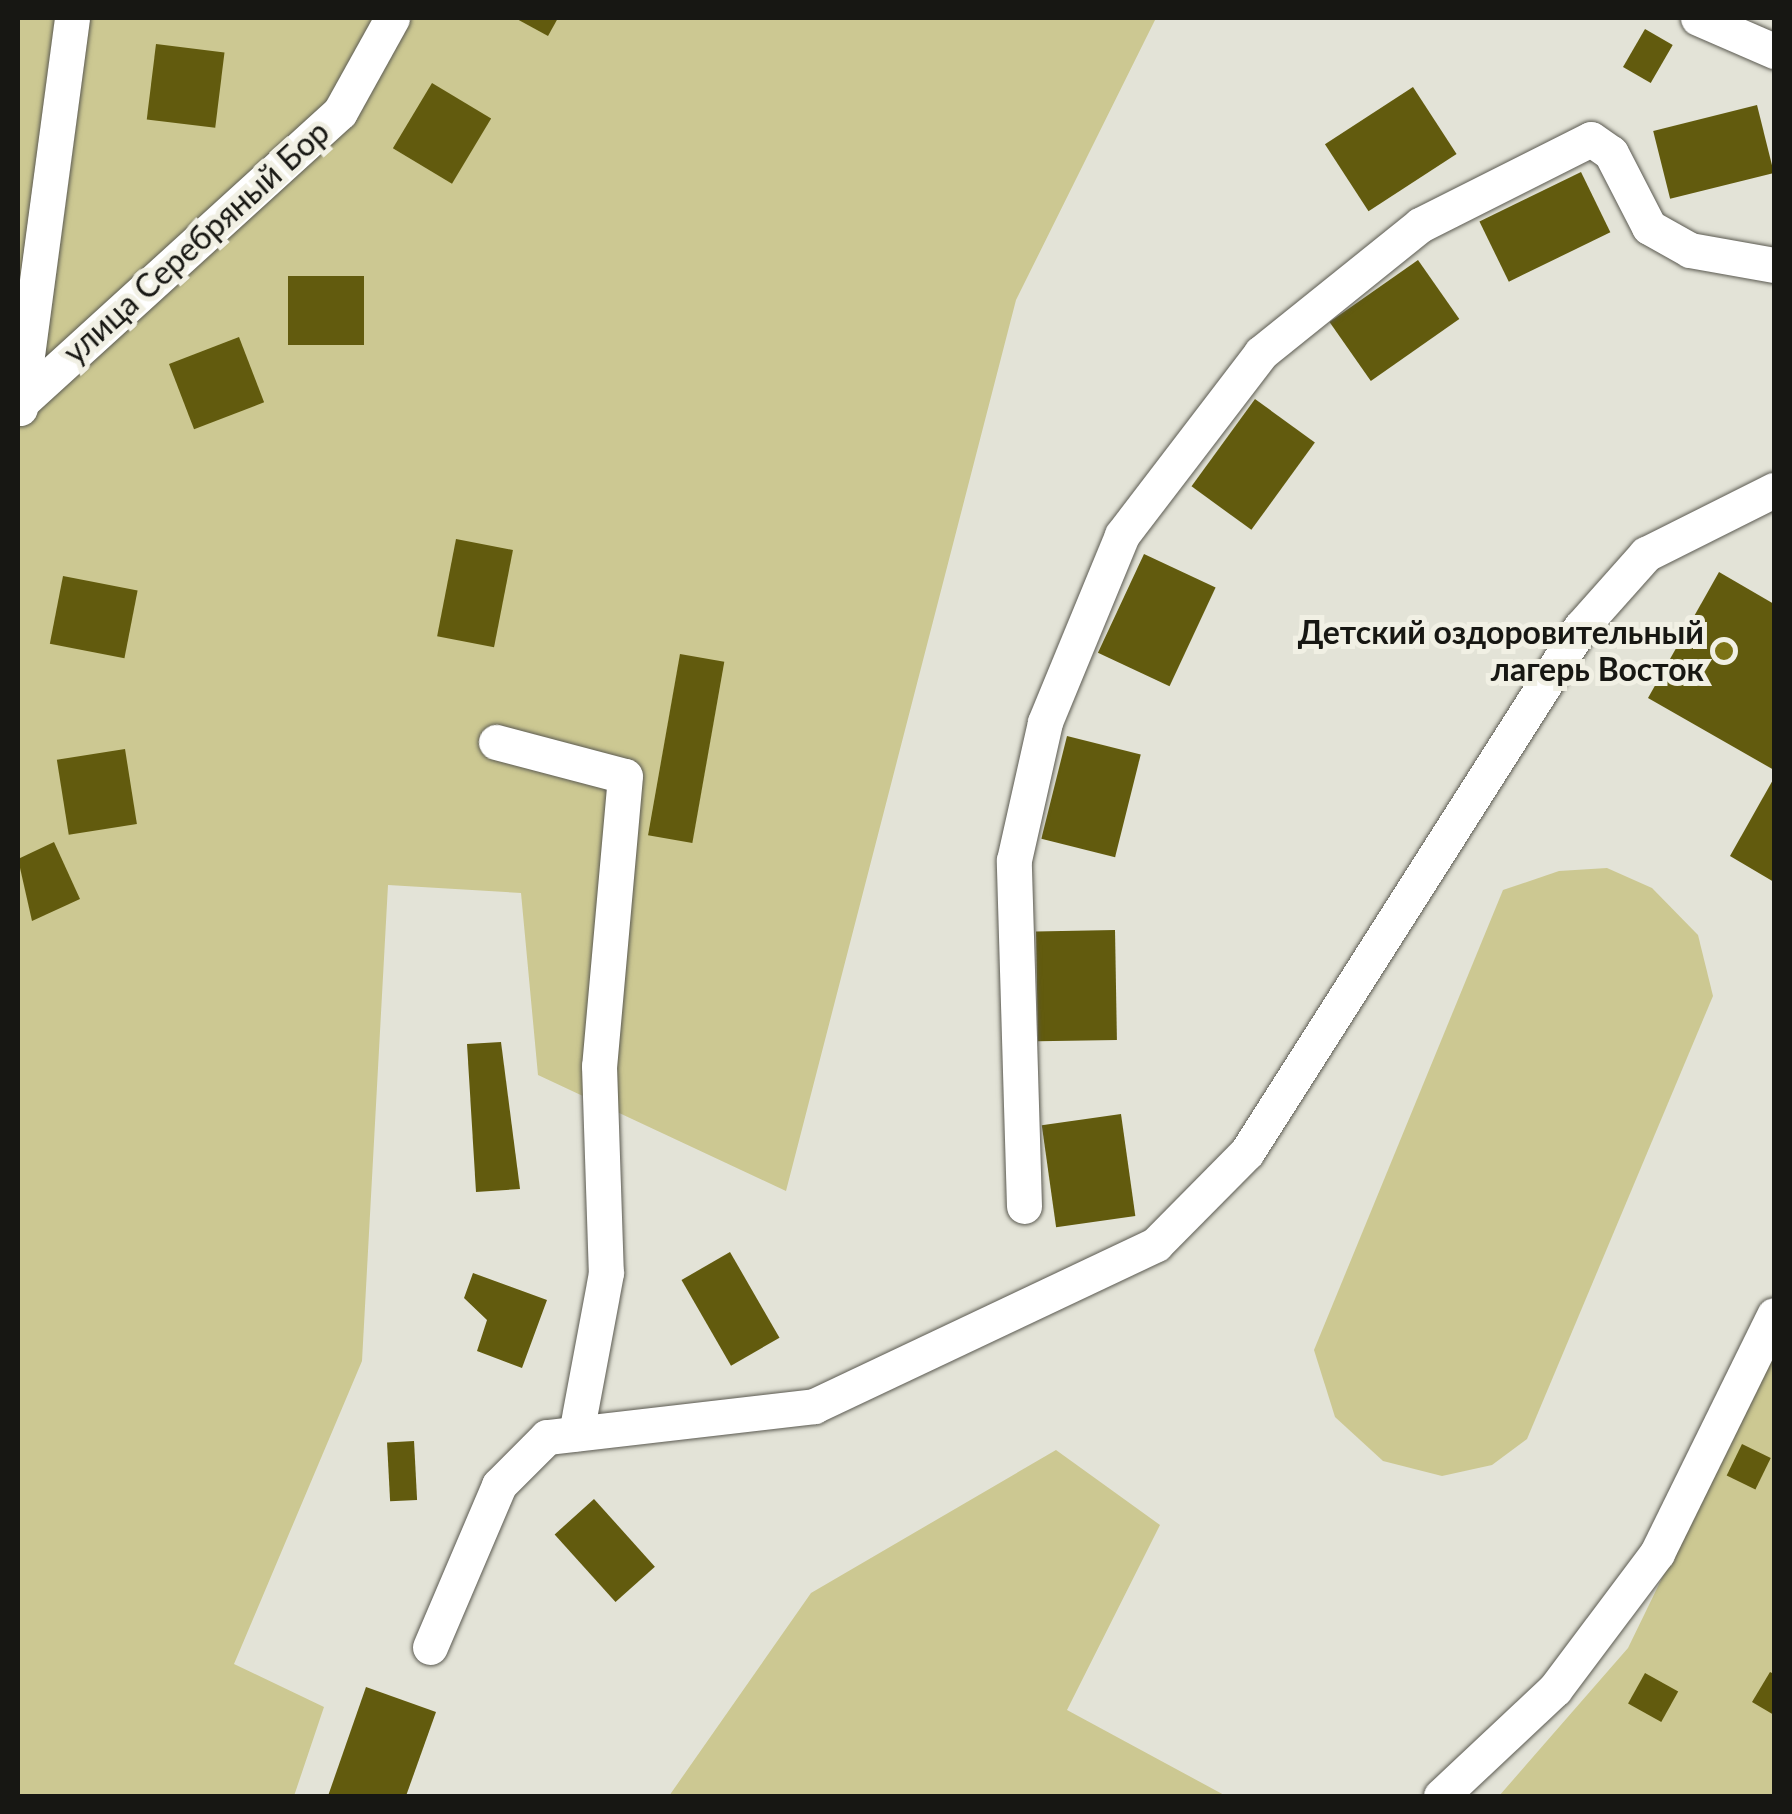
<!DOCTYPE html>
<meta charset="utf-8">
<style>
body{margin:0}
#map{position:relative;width:1792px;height:1814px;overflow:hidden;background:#e3e3d7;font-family:Lato,sans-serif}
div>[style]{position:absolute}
.green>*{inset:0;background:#ccc892}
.building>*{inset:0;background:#625b0e;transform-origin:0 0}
.roads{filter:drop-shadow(0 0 2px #5b5a51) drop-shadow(0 0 2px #5b5a51)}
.minor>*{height:35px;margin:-17.5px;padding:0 17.5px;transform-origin:17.5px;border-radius:17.5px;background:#fff}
.dots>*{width:28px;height:28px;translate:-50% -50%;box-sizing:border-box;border:5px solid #f1f0e4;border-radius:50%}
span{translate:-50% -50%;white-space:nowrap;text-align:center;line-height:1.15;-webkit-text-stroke:10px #f1f0e4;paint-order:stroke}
.street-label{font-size:32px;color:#171713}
.poi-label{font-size:32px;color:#171713;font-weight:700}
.right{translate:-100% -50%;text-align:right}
.frame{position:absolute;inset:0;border:20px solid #171713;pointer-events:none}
</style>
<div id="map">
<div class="green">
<i style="clip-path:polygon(18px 18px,1156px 18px,1016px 300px,786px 1191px,538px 1075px,521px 893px,388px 885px,362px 1361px,234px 1664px,324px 1707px,294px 1796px,18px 1796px)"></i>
<i style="clip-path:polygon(1607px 868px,1652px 888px,1698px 935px,1713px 996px,1527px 1439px,1492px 1465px,1442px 1476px,1383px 1461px,1335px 1417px,1314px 1350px,1503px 890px,1559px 871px)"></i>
<i style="clip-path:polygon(1774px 1348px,1774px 1796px,1499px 1796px,1628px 1648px)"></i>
<i style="clip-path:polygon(1056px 1450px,1160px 1525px,1067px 1710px,1226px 1796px,669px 1796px,811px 1593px)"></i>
</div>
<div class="building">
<i style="clip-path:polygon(515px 18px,558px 18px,548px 36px)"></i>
<i style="left:1645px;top:29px;width:32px;height:44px;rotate:30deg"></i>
<i style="left:156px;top:44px;width:69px;height:76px;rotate:7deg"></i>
<i style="left:432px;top:83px;width:69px;height:76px;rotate:31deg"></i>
<i style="left:1413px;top:87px;width:80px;height:105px;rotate:57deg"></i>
<i style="left:1757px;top:105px;width:70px;height:107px;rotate:76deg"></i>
<i style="left:1581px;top:172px;width:67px;height:113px;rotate:64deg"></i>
<i style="left:1418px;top:260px;width:72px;height:108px;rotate:55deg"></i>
<i style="left:288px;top:276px;width:76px;height:69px"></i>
<i style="left:239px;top:337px;width:70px;height:75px;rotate:69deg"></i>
<i style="left:1255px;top:399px;width:74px;height:108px;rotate:36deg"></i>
<i style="left:456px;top:539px;width:58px;height:99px;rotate:11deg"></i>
<i style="left:1144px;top:554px;width:79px;height:109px;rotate:25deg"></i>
<i style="clip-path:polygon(1719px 572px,1774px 604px,1774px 770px,1648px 698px)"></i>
<i style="left:63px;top:576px;width:76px;height:69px;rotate:11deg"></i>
<i style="left:680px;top:654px;width:45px;height:184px;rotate:10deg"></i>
<i style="left:1067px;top:736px;width:76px;height:106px;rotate:14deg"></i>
<i style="left:125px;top:749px;width:76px;height:69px;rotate:81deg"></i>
<i style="clip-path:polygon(1774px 778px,1774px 882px,1730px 856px)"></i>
<i style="clip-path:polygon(54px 842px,80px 899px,32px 921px,18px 859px)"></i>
<i style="left:1115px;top:930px;width:110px;height:79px;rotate:89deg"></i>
<i style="clip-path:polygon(501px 1042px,520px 1189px,476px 1192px,467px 1044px)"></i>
<i style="left:1121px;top:1114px;width:103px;height:80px;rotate:82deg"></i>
<i style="left:730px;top:1252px;width:99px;height:56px;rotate:60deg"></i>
<i style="clip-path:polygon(473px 1273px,547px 1300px,522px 1368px,477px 1351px,487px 1320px,464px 1298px)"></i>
<i style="left:414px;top:1441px;width:59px;height:27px;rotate:87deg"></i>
<i style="left:1742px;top:1444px;width:32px;height:35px;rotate:26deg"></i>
<i style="left:594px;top:1499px;width:91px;height:53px;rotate:48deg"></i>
<i style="clip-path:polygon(1770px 1672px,1774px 1674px,1774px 1715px,1752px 1702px)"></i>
<i style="left:1645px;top:1673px;width:38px;height:35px;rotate:29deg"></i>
<i style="clip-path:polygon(366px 1687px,436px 1712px,406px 1796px,328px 1796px)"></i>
</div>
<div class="roads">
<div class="minor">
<i style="left:1698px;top:18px;width:83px;rotate:23.5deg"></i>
<i style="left:18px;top:405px;width:435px;rotate:-42.3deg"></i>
<i style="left:340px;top:112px;width:107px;rotate:-61deg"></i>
<i style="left:20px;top:408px;width:393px;rotate:-82.4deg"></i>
<i style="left:496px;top:742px;width:133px;rotate:14.8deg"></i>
<i style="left:625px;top:776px;width:291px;rotate:95.1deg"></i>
<i style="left:599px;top:1066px;width:207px;rotate:88.1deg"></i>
<i style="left:606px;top:1273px;width:163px;rotate:100.6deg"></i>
<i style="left:1024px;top:1206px;width:346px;rotate:-91.7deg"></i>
<i style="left:1014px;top:860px;width:141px;rotate:-77.3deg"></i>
<i style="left:1045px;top:722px;width:202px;rotate:-67.6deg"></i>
<i style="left:1122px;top:535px;width:229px;rotate:-52.6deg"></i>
<i style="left:1261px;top:353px;width:204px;rotate:-38.8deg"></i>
<i style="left:1420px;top:225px;width:191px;rotate:-26.7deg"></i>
<i style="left:1591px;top:139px;width:24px;rotate:35deg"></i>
<i style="left:1611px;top:153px;width:83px;rotate:62.8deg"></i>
<i style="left:1649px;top:227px;width:47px;rotate:29.3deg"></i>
<i style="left:1690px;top:250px;width:85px;rotate:10.1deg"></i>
<i style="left:430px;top:1647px;width:176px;rotate:-66.9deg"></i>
<i style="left:499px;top:1485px;width:68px;rotate:-45deg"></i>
<i style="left:547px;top:1437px;width:269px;rotate:-6.6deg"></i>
<i style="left:814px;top:1406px;width:378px;rotate:-25.3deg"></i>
<i style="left:1156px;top:1244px;width:129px;rotate:-45.3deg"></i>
<i style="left:1247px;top:1152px;width:622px;rotate:-57.54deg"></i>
<i style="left:1581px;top:627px;width:98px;rotate:-48.3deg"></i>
<i style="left:1646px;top:554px;width:143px;rotate:-26.6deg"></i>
<i style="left:1441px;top:1796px;width:156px;rotate:-43.2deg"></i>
<i style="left:1555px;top:1689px;width:170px;rotate:-53.1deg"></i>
<i style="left:1657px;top:1553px;width:265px;rotate:-63.8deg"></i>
</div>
</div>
<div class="dots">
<i style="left:1724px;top:651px;background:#7c7316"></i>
</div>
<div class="street-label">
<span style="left:196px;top:242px;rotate:-42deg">улица Серебряный Бор</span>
</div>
<div class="poi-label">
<span class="right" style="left:1704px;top:651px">Детский оздоровительный<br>лагерь Восток</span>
</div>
<div class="frame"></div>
</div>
